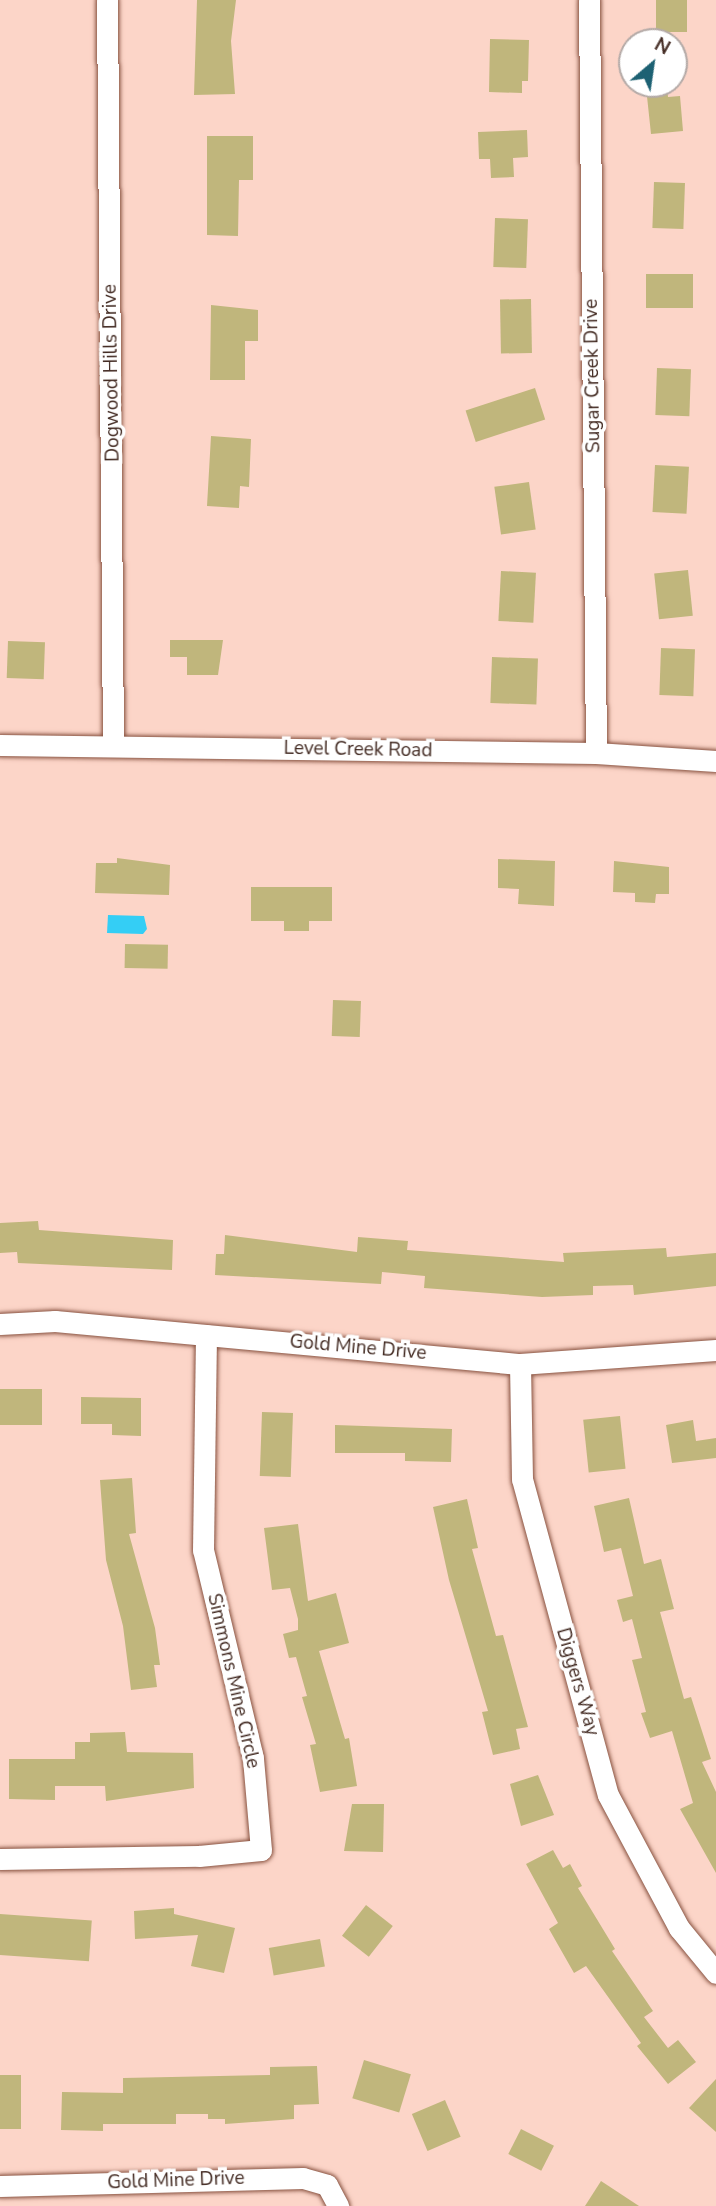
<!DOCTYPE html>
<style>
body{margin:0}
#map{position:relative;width:716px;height:2206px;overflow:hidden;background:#fcd5c8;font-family:"Nunito Sans",sans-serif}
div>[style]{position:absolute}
.water>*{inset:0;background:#34cef5}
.building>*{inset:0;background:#c0b67c;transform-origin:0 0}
.roads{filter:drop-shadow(0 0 2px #885240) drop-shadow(0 0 2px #885240)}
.minor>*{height:21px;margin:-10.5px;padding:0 10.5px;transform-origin:10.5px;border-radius:10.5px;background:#fff}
span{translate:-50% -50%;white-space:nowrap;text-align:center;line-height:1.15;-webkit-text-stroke:7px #fff;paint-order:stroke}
.street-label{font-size:19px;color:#432b23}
.north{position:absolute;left:618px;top:28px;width:70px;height:70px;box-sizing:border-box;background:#fff;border:2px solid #b4aaa7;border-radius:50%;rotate:29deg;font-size:19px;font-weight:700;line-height:28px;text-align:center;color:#432b23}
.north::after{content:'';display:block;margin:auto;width:24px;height:32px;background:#1d6173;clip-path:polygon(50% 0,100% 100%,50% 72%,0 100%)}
</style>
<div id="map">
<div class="water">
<i style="clip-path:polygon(108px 915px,144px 916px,147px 929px,143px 934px,107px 933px)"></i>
</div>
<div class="building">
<i style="clip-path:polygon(197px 0,236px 0,231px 41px,235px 94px,194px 95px)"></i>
<i style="left:656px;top:0;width:31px;height:32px"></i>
<i style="clip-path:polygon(490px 39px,529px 40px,528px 81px,522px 81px,522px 93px,489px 92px)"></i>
<i style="clip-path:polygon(667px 85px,668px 97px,680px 96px,683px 131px,651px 134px,646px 87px)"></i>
<i style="clip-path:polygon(527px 130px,528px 157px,513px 158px,514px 177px,491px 178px,490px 159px,479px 159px,478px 132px)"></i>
<i style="clip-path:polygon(207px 136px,253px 136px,253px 180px,239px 180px,238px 236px,207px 235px)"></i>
<i style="left:654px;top:182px;width:31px;height:46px;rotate:2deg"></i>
<i style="left:495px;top:218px;width:33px;height:49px;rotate:2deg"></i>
<i style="left:646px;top:274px;width:47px;height:34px"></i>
<i style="left:531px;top:299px;width:54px;height:31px;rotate:89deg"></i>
<i style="clip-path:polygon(211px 305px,258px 310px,258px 341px,245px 341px,245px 380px,210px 380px)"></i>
<i style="left:657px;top:368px;width:34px;height:47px;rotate:2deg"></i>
<i style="left:535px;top:388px;width:33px;height:73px;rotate:72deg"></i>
<i style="clip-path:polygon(211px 436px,251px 439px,249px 487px,240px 486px,239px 508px,207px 506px)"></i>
<i style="left:655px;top:465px;width:34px;height:47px;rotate:3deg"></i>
<i style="left:529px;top:482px;width:48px;height:35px;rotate:82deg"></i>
<i style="left:688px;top:570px;width:46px;height:34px;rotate:84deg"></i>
<i style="left:501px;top:571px;width:35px;height:50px;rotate:3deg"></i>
<i style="clip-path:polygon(170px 640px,223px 640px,218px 675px,187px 675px,187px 657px,170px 657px)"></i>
<i style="left:8px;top:641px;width:37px;height:37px;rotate:2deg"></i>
<i style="left:661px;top:648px;width:34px;height:47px;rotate:2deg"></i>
<i style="left:492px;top:657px;width:46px;height:46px;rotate:2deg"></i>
<i style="clip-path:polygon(117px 858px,170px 865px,169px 895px,95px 893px,96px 863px,117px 863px)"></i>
<i style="clip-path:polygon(498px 859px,555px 861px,554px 906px,518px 904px,519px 889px,498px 888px)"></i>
<i style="clip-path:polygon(614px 861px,669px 867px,669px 894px,656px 894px,655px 903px,635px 902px,635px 893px,613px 892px)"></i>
<i style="clip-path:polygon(251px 887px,332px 887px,332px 921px,309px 921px,309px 931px,284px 931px,284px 921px,251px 921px)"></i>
<i style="left:125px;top:944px;width:43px;height:24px;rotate:1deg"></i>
<i style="left:333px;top:1000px;width:28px;height:36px;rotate:2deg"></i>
<i style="clip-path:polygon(38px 1221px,39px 1230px,173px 1240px,172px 1270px,18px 1263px,17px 1252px,0 1253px,0 1223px)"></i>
<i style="clip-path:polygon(225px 1235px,357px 1252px,358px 1237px,408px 1241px,407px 1250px,564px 1262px,563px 1253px,666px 1248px,667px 1257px,716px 1253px,716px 1286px,634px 1295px,633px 1285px,593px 1286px,593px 1295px,542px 1297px,424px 1288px,425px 1276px,382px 1272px,381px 1284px,215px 1275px,216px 1254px,224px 1254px)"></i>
<i style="left:0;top:1389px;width:42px;height:36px"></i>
<i style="clip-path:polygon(81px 1397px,141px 1398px,141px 1436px,112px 1435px,112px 1424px,81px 1424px)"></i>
<i style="left:262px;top:1412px;width:31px;height:64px;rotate:2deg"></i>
<i style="left:620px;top:1416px;width:53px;height:37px;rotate:84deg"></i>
<i style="clip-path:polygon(693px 1420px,696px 1441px,716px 1438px,716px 1458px,672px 1463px,666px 1425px)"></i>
<i style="clip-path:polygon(335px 1425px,452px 1429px,451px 1462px,405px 1461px,405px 1453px,335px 1453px)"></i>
<i style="clip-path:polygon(132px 1478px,136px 1533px,129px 1534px,155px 1628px,160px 1665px,154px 1665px,157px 1687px,131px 1690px,123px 1626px,106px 1560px,100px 1480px)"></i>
<i style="clip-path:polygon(629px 1498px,644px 1564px,661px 1559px,674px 1609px,660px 1612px,684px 1699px,691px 1697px,711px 1759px,702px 1762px,716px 1792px,716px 1873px,680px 1809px,693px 1803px,672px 1731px,650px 1738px,641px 1713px,646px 1712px,632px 1660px,642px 1658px,632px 1619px,623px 1622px,617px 1600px,633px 1596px,621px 1548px,604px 1552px,594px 1506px)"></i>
<i style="clip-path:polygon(467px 1499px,478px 1548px,472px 1549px,496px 1636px,503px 1635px,528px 1727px,516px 1729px,520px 1749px,493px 1755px,482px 1712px,488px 1711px,449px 1580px,433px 1507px)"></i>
<i style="clip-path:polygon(298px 1524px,308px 1601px,336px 1593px,349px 1643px,319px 1651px,345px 1739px,349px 1738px,357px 1786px,320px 1792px,310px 1745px,316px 1744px,302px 1697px,307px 1696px,296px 1657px,289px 1658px,283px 1634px,298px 1630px,298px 1619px,290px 1588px,272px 1590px,264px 1528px)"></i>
<i style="clip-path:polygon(125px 1732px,127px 1752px,193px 1753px,194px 1788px,106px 1801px,105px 1786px,55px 1786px,55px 1800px,9px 1799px,9px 1759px,75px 1759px,75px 1742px,90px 1742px,90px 1733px)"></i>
<i style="clip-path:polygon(538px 1775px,554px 1815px,521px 1826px,510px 1784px)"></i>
<i style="clip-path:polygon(352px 1804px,384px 1804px,383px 1852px,344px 1851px)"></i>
<i style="clip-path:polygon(553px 1850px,563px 1868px,570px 1864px,582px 1886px,578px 1888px,615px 1949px,612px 1951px,653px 2011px,644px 2017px,668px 2048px,678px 2040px,696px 2062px,668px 2084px,637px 2046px,641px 2043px,586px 1966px,574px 1973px,549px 1929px,558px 1923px,526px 1864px)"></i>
<i style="left:366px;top:1905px;width:34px;height:39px;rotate:38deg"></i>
<i style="clip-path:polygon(174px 1908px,174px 1914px,235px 1928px,224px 1973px,191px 1966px,198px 1935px,135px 1939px,134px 1911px)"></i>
<i style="left:0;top:1914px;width:92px;height:41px;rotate:4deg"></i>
<i style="left:320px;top:1939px;width:28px;height:52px;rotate:80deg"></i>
<i style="left:364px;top:2060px;width:49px;height:40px;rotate:17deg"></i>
<i style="clip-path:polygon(317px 2066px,319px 2104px,294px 2105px,294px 2119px,225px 2124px,225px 2119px,208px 2119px,208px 2114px,176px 2114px,176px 2124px,103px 2124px,103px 2131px,61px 2130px,62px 2092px,123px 2093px,123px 2078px,270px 2075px,270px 2067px)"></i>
<i style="left:0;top:2075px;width:21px;height:54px"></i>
<i style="clip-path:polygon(716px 2079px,716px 2132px,689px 2108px)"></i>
<i style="left:445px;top:2100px;width:40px;height:36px;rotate:67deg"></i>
<i style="left:521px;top:2129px;width:37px;height:28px;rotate:27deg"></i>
<i style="clip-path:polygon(601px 2181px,639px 2206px,585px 2206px)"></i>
</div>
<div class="roads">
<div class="minor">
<i style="left:107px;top:0;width:746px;rotate:89.54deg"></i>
<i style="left:589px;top:0;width:753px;rotate:89.47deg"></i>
<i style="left:0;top:745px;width:596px;rotate:0.77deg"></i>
<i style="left:596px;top:753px;width:120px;rotate:3.8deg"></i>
<i style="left:0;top:1324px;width:55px;rotate:-3.1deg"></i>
<i style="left:55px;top:1321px;width:467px;rotate:5.3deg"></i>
<i style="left:520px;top:1364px;width:196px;rotate:-4.1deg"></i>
<i style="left:520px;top:1364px;width:115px;rotate:89deg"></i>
<i style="left:522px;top:1479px;width:327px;rotate:74.8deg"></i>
<i style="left:608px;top:1795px;width:151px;rotate:61.9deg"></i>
<i style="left:679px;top:1928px;width:58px;rotate:50.6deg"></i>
<i style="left:0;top:1859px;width:199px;rotate:-0.9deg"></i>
<i style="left:199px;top:1856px;width:62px;rotate:-5.5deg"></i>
<i style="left:261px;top:1850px;width:92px;rotate:-95deg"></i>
<i style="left:253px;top:1758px;width:214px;rotate:-103.5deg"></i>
<i style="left:203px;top:1550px;width:215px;rotate:-89.2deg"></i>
<i style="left:0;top:2186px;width:303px;rotate:-1.5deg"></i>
<i style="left:303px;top:2178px;width:25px;rotate:16deg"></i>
<i style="left:327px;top:2185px;width:24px;rotate:62deg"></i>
</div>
</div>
<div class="street-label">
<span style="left:112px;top:373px;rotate:-91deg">Dogwood Hills Drive</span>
<span style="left:593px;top:376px;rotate:-91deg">Sugar Creek Drive</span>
<span style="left:358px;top:750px;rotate:1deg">Level Creek Road</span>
<span style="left:358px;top:1348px;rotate:5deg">Gold Mine Drive</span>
<span style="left:233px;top:1681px;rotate:77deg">Simmons Mine Circle</span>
<span style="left:577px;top:1682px;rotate:74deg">Diggers Way</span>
<span style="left:176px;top:2181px;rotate:-2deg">Gold Mine Drive</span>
</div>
<div class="north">N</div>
</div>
